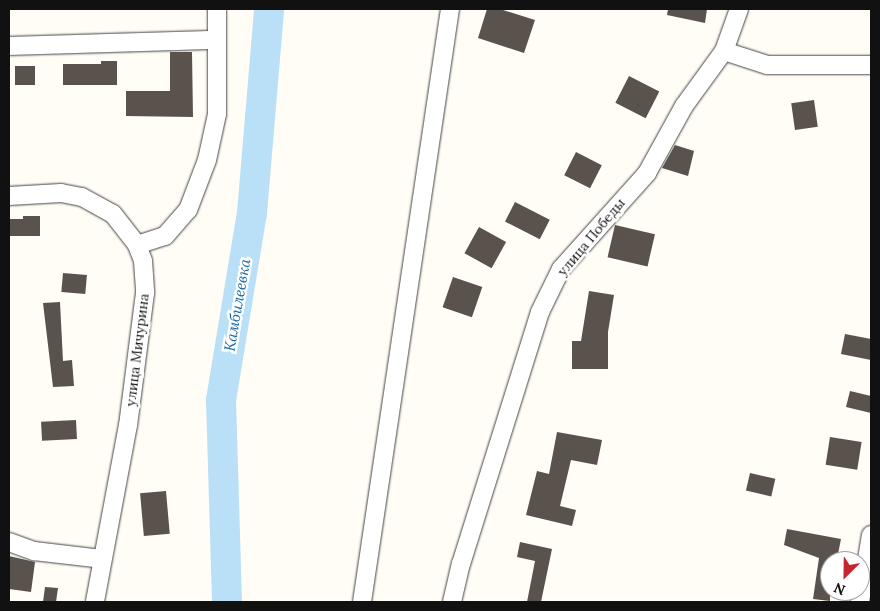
<!DOCTYPE html>
<meta charset="utf-8">
<style>
body{margin:0}
#map{position:relative;width:880px;height:611px;overflow:hidden;background:#fffdf5;font-family:Lora,serif}
div>[style]{position:absolute}
.river>*{height:30px;margin:-15px;padding:0 15px;transform-origin:15px;border-radius:15px;background:#b9e0f7}
.building>*{inset:0;background:#5a524d;transform-origin:0 0}
.roads{filter:drop-shadow(0 0 1px #444) drop-shadow(0 0 1px #444)}
.minor>*{height:18px;margin:-9px;padding:0 9px;transform-origin:9px;border-radius:9px;background:#fff}
span{translate:-50% -50%;white-space:nowrap;text-align:center;line-height:1.15;-webkit-text-stroke:5px #fff;paint-order:stroke}
.street-label{font-size:14px;color:#111}
.water-label{font-size:15px;color:#1768a6;font-style:italic}
.frame{position:absolute;inset:0;border:10px solid #111;pointer-events:none}
.north{position:absolute;left:820px;top:551px;width:50px;height:50px;box-sizing:border-box;background:#fff;border:1px solid #a0a0a0;border-radius:50%;rotate:203deg;font-size:14px;font-weight:700;line-height:20px;text-align:center;color:#111}
.north::after{content:'';display:block;margin:auto;width:18px;height:22px;background:#c4262e;clip-path:polygon(50% 0,100% 100%,50% 72%,0 100%)}
</style>
<div id="map">
<div class="river">
<i style="left:227px;top:602px;width:202px;rotate:-91.7deg"></i>
<i style="left:221px;top:400px;width:190px;rotate:-80.6deg"></i>
<i style="left:252px;top:213px;width:205px;rotate:-85.2deg"></i>
</div>
<div class="building">
<i style="clip-path:polygon(487px 9px,500px 9px,535px 20px,524px 53px,478px 38px)"></i>
<i style="clip-path:polygon(668px 9px,707px 9px,705px 23px,667px 15px)"></i>
<i style="clip-path:polygon(170px 52px,192px 52px,193px 117px,126px 116px,126px 91px,170px 91px)"></i>
<i style="clip-path:polygon(101px 61px,117px 61px,117px 85px,63px 85px,63px 64px,101px 64px)"></i>
<i style="left:15px;top:66px;width:20px;height:19px"></i>
<i style="left:629px;top:76px;width:34px;height:30px;rotate:27deg"></i>
<i style="left:814px;top:100px;width:27px;height:23px;rotate:82deg"></i>
<i style="clip-path:polygon(675px 145px,694px 151px,688px 176px,662px 168px)"></i>
<i style="left:576px;top:152px;width:29px;height:26px;rotate:27deg"></i>
<i style="left:515px;top:202px;width:39px;height:22px;rotate:27deg"></i>
<i style="clip-path:polygon(23px 216px,40px 216px,40px 236px,9px 236px,9px 219px,23px 219px)"></i>
<i style="left:615px;top:225px;width:41px;height:33px;rotate:13deg"></i>
<i style="left:479px;top:227px;width:31px;height:30px;rotate:29deg"></i>
<i style="left:63px;top:273px;width:24px;height:19px;rotate:5deg"></i>
<i style="left:453px;top:277px;width:31px;height:32px;rotate:19deg"></i>
<i style="clip-path:polygon(589px 291px,614px 295px,608px 332px,608px 369px,572px 369px,572px 341px,581px 341px)"></i>
<i style="clip-path:polygon(60px 302px,63px 361px,72px 360px,74px 386px,53px 387px,43px 303px)"></i>
<i style="clip-path:polygon(845px 334px,871px 339px,871px 360px,841px 354px)"></i>
<i style="clip-path:polygon(850px 391px,871px 396px,871px 413px,846px 407px)"></i>
<i style="left:76px;top:420px;width:19px;height:35px;rotate:87deg"></i>
<i style="clip-path:polygon(557px 432px,602px 440px,597px 465px,571px 460px,560px 506px,576px 510px,572px 526px,526px 515px,537px 471px,549px 474px)"></i>
<i style="left:830px;top:437px;width:32px;height:28px;rotate:9deg"></i>
<i style="left:750px;top:473px;width:26px;height:18px;rotate:13deg"></i>
<i style="left:166px;top:491px;width:43px;height:26px;rotate:85deg"></i>
<i style="clip-path:polygon(787px 529px,841px 539px,837px 559px,830px 558px,830px 601px,813px 599px,819px 558px,784px 545px)"></i>
<i style="clip-path:polygon(520px 542px,552px 549px,541px 602px,527px 602px,535px 561px,517px 557px)"></i>
<i style="clip-path:polygon(9px 556px,35px 562px,31px 592px,9px 589px)"></i>
<i style="clip-path:polygon(45px 587px,58px 588px,56px 602px,43px 602px)"></i>
</div>
<div class="roads">
<div class="minor">
<i style="left:9px;top:46px;width:208px;rotate:-1.7deg"></i>
<i style="left:724px;top:51px;width:45px;rotate:18deg"></i>
<i style="left:767px;top:65px;width:104px"></i>
<i style="left:9px;top:196px;width:52px;rotate:-3.3deg"></i>
<i style="left:61px;top:193px;width:21px;rotate:11deg"></i>
<i style="left:82px;top:197px;width:35px;rotate:29deg"></i>
<i style="left:113px;top:214px;width:39px;rotate:52deg"></i>
<i style="left:137px;top:245px;width:17px;rotate:69deg"></i>
<i style="left:143px;top:261px;width:32px;rotate:86deg"></i>
<i style="left:145px;top:293px;width:133px;rotate:97.3deg"></i>
<i style="left:128px;top:425px;width:180px;rotate:100.6deg"></i>
<i style="left:137px;top:245px;width:29px;rotate:-18deg"></i>
<i style="left:165px;top:236px;width:35px;rotate:-49deg"></i>
<i style="left:188px;top:210px;width:53px;rotate:-69.2deg"></i>
<i style="left:207px;top:160px;width:47px;rotate:-77.7deg"></i>
<i style="left:217px;top:114px;width:105px;rotate:-90deg"></i>
<i style="left:9px;top:542px;width:27px;rotate:20deg"></i>
<i style="left:34px;top:551px;width:68px;rotate:6.7deg"></i>
<i style="left:362px;top:602px;width:599px;rotate:-81.56deg"></i>
<i style="left:452px;top:602px;width:39px;rotate:-77deg"></i>
<i style="left:461px;top:564px;width:264px;rotate:-72.6deg"></i>
<i style="left:540px;top:312px;width:48px;rotate:-64deg"></i>
<i style="left:561px;top:269px;width:129px;rotate:-48.1deg"></i>
<i style="left:647px;top:173px;width:77px;rotate:-61.1deg"></i>
<i style="left:684px;top:106px;width:68px;rotate:-54deg"></i>
<i style="left:724px;top:51px;width:45px;rotate:-70.3deg"></i>
<i style="left:860px;top:602px;width:68px;rotate:-80.7deg"></i>
</div>
</div>
<div class="street-label">
<span style="left:591px;top:237px;rotate:-50deg">улица Победы</span>
<span style="left:137px;top:350px;rotate:-83deg">улица Мичурина</span>
</div>
<div class="water-label">
<span style="left:237px;top:305px;rotate:-80deg">Камбилеевка</span>
</div>
<div class="frame"></div>
<div class="north">N</div>
</div>
